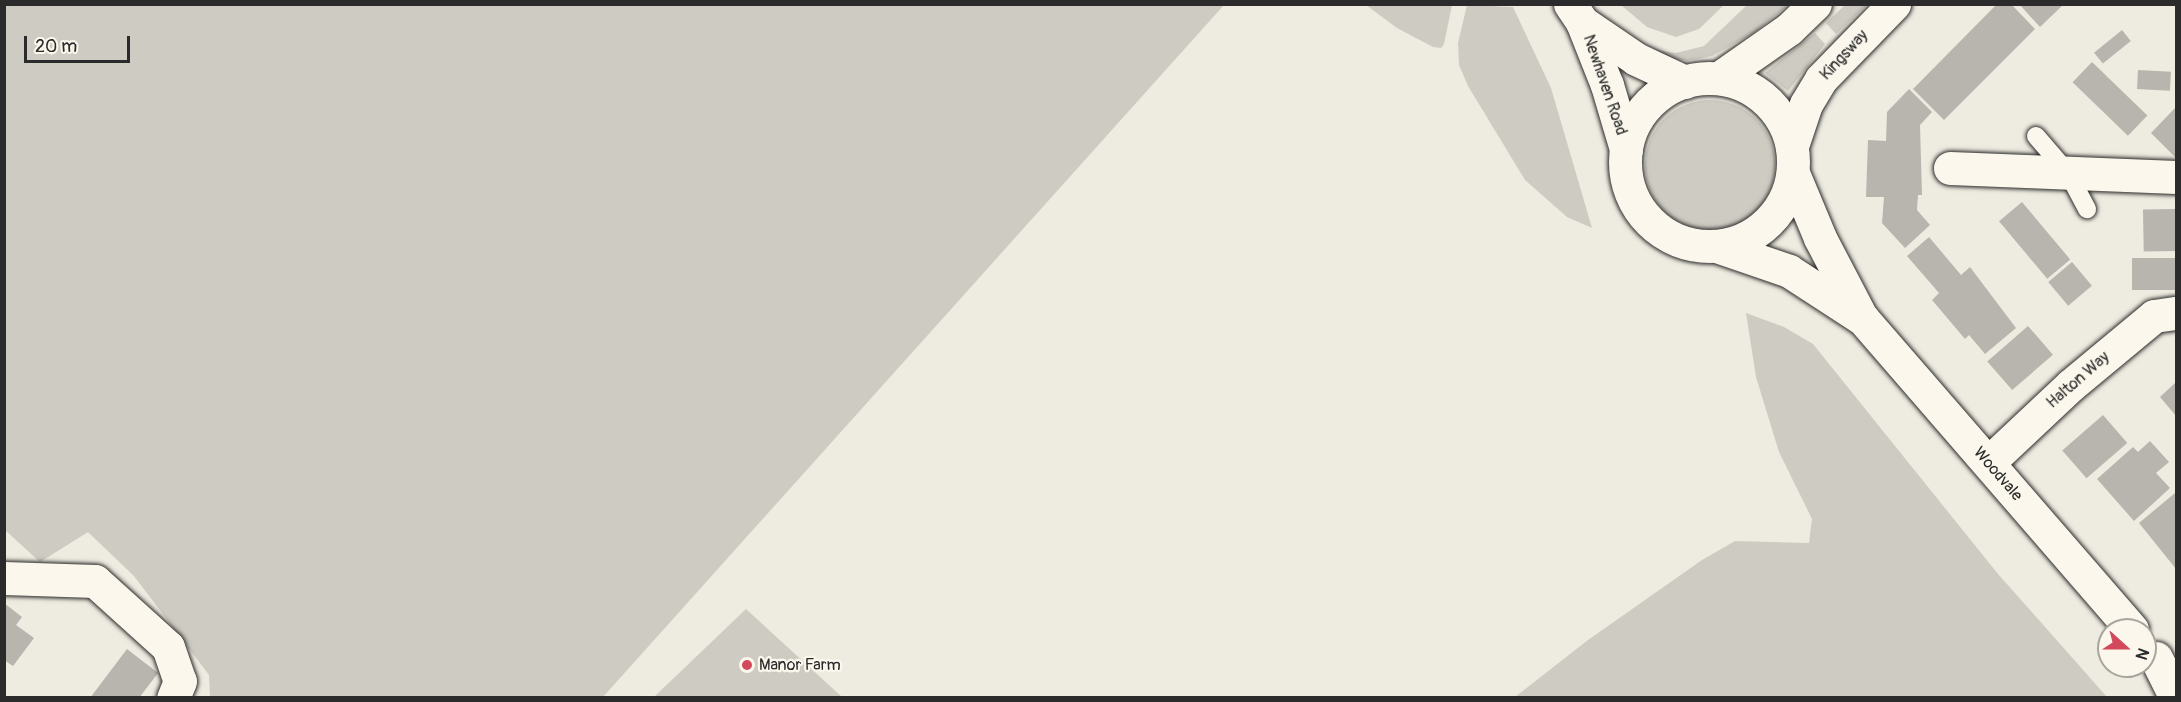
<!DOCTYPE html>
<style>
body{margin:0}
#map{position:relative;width:2181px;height:702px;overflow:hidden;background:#eeebe0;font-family:Pangolin,sans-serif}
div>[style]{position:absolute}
.green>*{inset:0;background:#cecbc2}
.round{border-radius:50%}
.building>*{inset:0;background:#b8b5ae;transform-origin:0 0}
.roads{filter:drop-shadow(0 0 2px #2b2b2b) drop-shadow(0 0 2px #2b2b2b)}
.lane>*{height:18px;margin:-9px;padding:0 9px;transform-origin:9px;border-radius:9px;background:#fbf7ec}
.street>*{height:33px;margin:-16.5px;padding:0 16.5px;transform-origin:16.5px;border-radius:16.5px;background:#fbf7ec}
.secondary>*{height:33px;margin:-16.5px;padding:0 16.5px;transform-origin:16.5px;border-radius:16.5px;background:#fbf7ec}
.secondary>.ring{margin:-16.5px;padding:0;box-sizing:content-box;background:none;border:33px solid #fbf7ec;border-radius:50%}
.dots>*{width:16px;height:16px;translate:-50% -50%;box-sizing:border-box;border:3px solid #fbf7ec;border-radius:50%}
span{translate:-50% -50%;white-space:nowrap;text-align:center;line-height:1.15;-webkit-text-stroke:4.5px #fbf7ec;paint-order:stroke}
.street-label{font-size:16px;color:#2b2b2b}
.poi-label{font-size:16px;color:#2b2b2b}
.left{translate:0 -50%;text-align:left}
.frame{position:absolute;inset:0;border:6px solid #2b2b2b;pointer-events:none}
.north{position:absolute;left:2097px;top:618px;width:60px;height:60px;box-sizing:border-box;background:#fbf7ec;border:2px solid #a8a59f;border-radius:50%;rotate:111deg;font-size:16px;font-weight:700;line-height:24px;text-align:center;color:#2b2b2b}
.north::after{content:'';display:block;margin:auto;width:21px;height:27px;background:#d1495b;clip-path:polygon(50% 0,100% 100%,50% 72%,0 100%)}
.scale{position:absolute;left:24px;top:36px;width:106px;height:27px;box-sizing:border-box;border:3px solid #2b2b2b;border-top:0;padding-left:8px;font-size:18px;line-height:21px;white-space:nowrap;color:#2b2b2b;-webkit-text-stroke:4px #fbf7ec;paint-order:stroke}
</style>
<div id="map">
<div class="green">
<i style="clip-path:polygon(5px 5px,1224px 5px,603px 697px,210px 697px,209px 675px,134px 576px,88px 532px,40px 562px,5px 530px)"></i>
<i style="clip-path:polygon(1366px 5px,1452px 5px,1444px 44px,1441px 48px,1433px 47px,1397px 28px)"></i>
<i style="clip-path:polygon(1467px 5px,1513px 7px,1551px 88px,1592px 228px,1567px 217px,1525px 180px,1468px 86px,1459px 65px,1458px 43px)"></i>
<i style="clip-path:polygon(1621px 5px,1724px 5px,1699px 29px,1676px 37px,1647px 27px)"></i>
<i style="clip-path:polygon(1747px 5px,1788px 5px,1753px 33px,1712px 56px,1686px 61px,1654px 54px,1656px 50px,1676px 53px,1704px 46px)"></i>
<i style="clip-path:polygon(1845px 5px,1867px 5px,1836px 34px,1826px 23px)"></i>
<i style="clip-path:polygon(1815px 33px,1825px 44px,1788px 91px,1765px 73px)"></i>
<i class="round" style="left:1645px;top:100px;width:130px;height:130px"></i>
<i style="clip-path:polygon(1746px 313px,1784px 327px,1813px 344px,1998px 574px,2107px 697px,1515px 697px,1588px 640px,1702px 560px,1735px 541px,1809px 543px,1812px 519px,1779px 452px,1756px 377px)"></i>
<i style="clip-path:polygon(746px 609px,842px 697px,654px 697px)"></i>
</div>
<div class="building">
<i style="clip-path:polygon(1997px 4px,2011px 4px,2035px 29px,1944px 120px,1913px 89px)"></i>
<i style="clip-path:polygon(2019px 4px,2064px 4px,2040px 27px)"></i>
<i style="left:2122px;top:30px;width:14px;height:36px;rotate:51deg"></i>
<i style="left:2092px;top:62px;width:77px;height:28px;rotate:44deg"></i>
<i style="left:2138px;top:70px;width:33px;height:19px;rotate:3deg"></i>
<i style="clip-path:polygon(1909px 89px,1932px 112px,1920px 125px,1922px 195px,1918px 195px,1917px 210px,1930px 225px,1905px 248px,1882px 223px,1884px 197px,1866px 197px,1868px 140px,1886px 141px,1887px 112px)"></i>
<i style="clip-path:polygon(2176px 107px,2176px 158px,2151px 133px)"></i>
<i style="left:2022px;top:202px;width:75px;height:30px;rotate:50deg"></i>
<i style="left:2175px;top:209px;width:42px;height:32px;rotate:89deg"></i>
<i style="clip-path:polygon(1929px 237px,1961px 275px,1970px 267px,2016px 328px,1985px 354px,1969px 335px,1965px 339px,1932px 300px,1939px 293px,1907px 256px)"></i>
<i style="left:2176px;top:258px;width:32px;height:44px;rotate:90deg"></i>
<i style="left:2072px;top:262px;width:31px;height:31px;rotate:50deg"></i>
<i style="left:2028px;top:326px;width:38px;height:54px;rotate:49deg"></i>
<i style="clip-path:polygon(2176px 382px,2176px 416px,2160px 397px)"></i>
<i style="left:2103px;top:415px;width:37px;height:54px;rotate:49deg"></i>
<i style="clip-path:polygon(2150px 441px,2169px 462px,2156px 473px,2170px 488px,2134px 521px,2097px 479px,2133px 447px,2138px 452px)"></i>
<i style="clip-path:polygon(2175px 493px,2176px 496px,2176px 569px,2139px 523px)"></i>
<i style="clip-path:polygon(4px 603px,22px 617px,16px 625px,34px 638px,13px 666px,4px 660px)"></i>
<i style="clip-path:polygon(127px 649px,158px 673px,139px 698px,90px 698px)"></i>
</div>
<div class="roads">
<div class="lane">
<i style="left:2036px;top:136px;width:49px;rotate:49.1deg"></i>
<i style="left:2068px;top:173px;width:41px;rotate:62.2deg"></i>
</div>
<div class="street">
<i style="left:1950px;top:168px;width:226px;rotate:2.3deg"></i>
<i style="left:1793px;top:173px;width:70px;rotate:67.4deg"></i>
<i style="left:1820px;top:238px;width:87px;rotate:62.5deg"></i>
<i style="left:1719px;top:247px;width:74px;rotate:18.9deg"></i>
<i style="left:1789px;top:271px;width:88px;rotate:33deg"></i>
<i style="left:1863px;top:319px;width:411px;rotate:49.1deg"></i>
<i style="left:1989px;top:462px;width:112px;rotate:-43.2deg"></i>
<i style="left:2071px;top:385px;width:108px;rotate:-39.7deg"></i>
<i style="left:2154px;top:316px;width:22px;rotate:-8deg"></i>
<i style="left:4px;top:578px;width:91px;rotate:1.9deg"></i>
<i style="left:95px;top:581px;width:98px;rotate:42.1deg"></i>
<i style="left:168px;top:647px;width:36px;rotate:71deg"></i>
<i style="left:180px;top:681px;width:18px;rotate:112deg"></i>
<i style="left:2156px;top:658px;width:45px;rotate:63.4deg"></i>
</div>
<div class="secondary">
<i style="left:1570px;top:4px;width:22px;rotate:56deg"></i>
<i style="left:1582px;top:22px;width:68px;rotate:68.4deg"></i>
<i style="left:1607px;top:85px;width:67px;rotate:73.5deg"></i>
<i style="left:1582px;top:22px;width:65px;rotate:34.4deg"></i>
<i style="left:1636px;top:59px;width:54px;rotate:25.1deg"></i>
<i style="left:1719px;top:78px;width:85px;rotate:-35deg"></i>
<i style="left:1789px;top:29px;width:36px;rotate:-44deg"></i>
<i class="ring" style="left:1625px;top:78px;width:135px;height:135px"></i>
<i style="left:1792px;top:146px;width:44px;rotate:-71.6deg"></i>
<i style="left:1806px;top:104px;width:29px;rotate:-59deg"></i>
<i style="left:1821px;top:79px;width:105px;rotate:-45.8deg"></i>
</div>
</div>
<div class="dots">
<i style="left:747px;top:665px;background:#d1495b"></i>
</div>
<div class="street-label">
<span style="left:1844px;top:55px;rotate:-47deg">Kingsway</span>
<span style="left:1605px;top:85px;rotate:71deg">Newhaven Road</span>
<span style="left:2078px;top:380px;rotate:-41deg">Halton Way</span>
<span style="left:1998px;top:474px;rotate:49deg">Woodvale</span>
</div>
<div class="poi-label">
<span class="left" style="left:759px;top:665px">Manor Farm</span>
</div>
<div class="frame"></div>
<div class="north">N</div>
<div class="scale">20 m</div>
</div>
